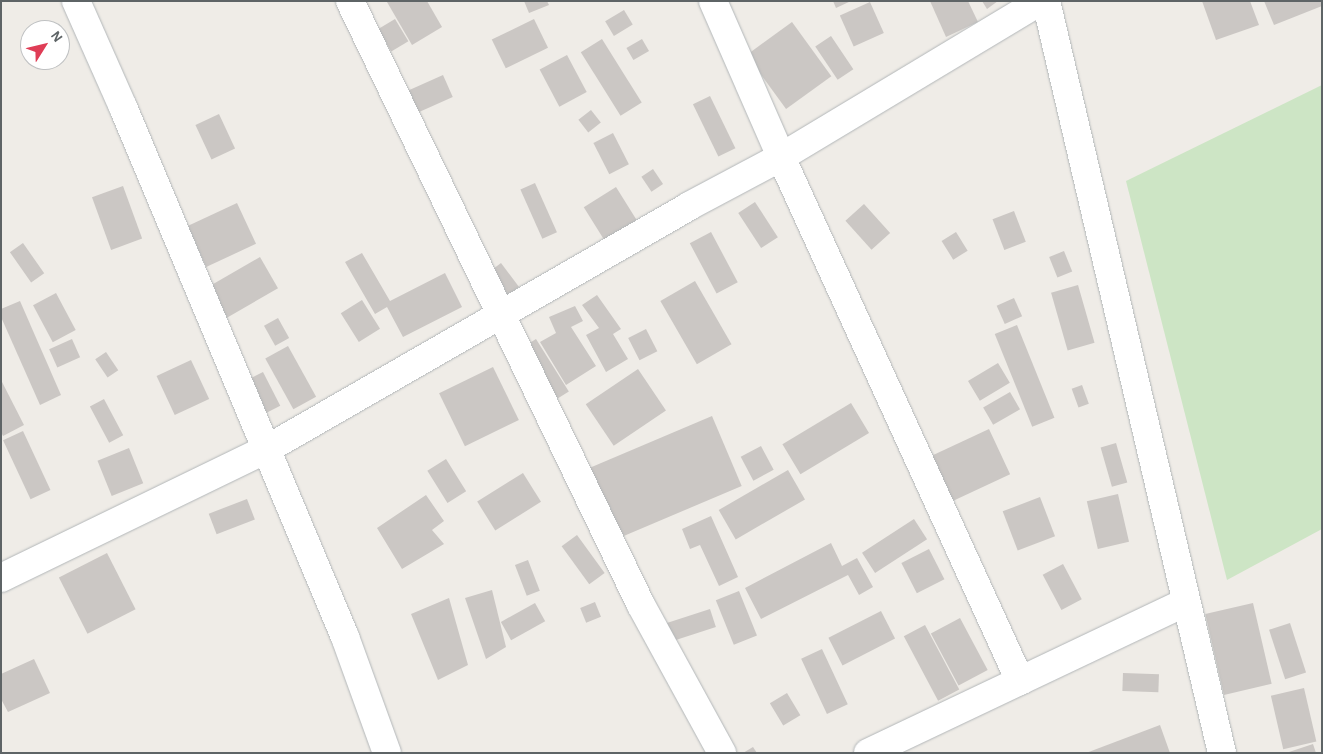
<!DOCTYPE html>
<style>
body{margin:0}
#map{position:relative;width:1323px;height:754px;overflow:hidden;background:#efece7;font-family:"Alegreya Sans",sans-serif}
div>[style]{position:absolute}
.green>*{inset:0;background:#cde5c5}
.building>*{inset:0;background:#cbc7c4;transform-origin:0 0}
.roads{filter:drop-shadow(0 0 1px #b2b6b8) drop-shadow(0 0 1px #b2b6b8)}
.street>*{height:28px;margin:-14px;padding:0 14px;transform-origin:14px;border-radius:14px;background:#fff}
span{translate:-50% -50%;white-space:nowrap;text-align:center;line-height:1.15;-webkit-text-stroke:4px #fff;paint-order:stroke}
.frame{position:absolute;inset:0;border:2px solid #5e6466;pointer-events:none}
.north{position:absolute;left:20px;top:20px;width:50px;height:50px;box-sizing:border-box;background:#fff;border:1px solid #bfc1c2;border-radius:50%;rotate:54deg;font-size:14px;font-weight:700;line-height:20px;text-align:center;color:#5e6466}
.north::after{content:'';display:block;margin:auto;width:18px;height:22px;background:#df3d56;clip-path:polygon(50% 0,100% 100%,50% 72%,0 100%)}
</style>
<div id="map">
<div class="green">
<i style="clip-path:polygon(1322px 85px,1322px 529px,1227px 580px,1126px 181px)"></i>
</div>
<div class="building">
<i style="clip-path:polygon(389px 1px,427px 1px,442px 27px,412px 45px,387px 2px)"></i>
<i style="clip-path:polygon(524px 1px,547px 1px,549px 5px,529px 13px)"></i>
<i style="clip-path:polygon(833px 1px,851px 1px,836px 8px)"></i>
<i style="clip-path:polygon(930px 1px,968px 1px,978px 22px,946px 37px)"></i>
<i style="clip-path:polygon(982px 1px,998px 1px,987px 9px)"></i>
<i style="clip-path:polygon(1202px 1px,1250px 1px,1259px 25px,1216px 40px)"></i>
<i style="clip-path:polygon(1264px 1px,1322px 1px,1322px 6px,1274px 25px)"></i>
<i style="left:870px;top:2px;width:34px;height:33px;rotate:66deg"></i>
<i style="left:624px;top:10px;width:17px;height:22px;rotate:59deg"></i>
<i style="left:395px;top:19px;width:26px;height:20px;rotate:59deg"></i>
<i style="left:534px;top:19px;width:32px;height:47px;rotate:64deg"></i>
<i style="left:792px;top:22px;width:67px;height:56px;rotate:54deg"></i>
<i style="left:831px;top:36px;width:40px;height:19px;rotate:56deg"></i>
<i style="left:602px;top:39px;width:75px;height:25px;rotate:58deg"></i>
<i style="left:642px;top:39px;width:14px;height:18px;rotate:60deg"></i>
<i style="left:567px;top:55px;width:42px;height:31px;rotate:62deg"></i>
<i style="left:443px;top:75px;width:24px;height:38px;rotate:66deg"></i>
<i style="left:710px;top:96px;width:58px;height:19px;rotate:64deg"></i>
<i style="left:591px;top:110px;width:16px;height:16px;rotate:52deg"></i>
<i style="left:219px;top:114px;width:38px;height:26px;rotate:65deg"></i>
<i style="left:613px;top:133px;width:35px;height:22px;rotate:63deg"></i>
<i style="left:653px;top:169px;width:18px;height:14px;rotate:56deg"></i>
<i style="left:535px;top:183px;width:54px;height:16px;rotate:66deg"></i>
<i style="left:123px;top:186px;width:56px;height:33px;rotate:70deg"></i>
<i style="left:616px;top:187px;width:39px;height:38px;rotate:58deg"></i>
<i style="left:755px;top:202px;width:42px;height:20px;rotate:57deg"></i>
<i style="left:237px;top:203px;width:45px;height:55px;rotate:65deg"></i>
<i style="left:864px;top:204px;width:39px;height:25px;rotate:48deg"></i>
<i style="left:1014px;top:211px;width:33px;height:23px;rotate:69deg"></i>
<i style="left:711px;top:232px;width:57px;height:24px;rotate:62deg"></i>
<i style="left:956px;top:232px;width:22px;height:17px;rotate:58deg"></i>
<i style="left:23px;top:243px;width:37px;height:16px;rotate:55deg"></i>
<i style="left:1064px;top:251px;width:22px;height:16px;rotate:68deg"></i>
<i style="clip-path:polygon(362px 253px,390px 301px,445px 273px,462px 307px,403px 337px,387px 307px,375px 314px,345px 262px)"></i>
<i style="left:260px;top:257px;width:36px;height:63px;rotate:60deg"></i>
<i style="left:501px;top:263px;width:30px;height:22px;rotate:53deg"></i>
<i style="left:695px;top:281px;width:73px;height:40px;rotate:60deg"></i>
<i style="left:1078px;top:285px;width:60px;height:28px;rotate:74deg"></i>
<i style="left:56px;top:293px;width:42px;height:26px;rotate:62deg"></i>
<i style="clip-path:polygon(597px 295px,621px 329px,613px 334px,628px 359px,606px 372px,586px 335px,599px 328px,582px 305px)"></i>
<i style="left:1014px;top:298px;width:20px;height:19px;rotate:66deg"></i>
<i style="left:362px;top:300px;width:34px;height:25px;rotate:58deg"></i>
<i style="clip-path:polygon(20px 301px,61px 395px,40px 405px,1px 317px,1px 309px)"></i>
<i style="clip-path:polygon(575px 306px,583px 321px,571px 327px,596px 366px,566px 385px,540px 342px,556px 333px,549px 317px)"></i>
<i style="left:278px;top:318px;width:23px;height:16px;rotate:61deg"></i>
<i style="left:1017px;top:325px;width:100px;height:24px;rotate:68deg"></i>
<i style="left:646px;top:329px;width:25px;height:20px;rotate:63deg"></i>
<i style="left:72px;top:339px;width:20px;height:25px;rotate:66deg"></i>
<i style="left:536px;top:339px;width:62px;height:18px;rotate:58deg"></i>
<i style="left:288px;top:346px;width:58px;height:26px;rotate:61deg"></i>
<i style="left:106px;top:352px;width:22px;height:13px;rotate:56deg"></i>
<i style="left:191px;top:360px;width:43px;height:38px;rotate:65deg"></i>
<i style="left:998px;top:363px;width:23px;height:35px;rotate:59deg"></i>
<i style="left:493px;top:367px;width:59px;height:60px;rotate:64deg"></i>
<i style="left:638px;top:369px;width:50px;height:63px;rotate:56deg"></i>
<i style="left:263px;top:372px;width:38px;height:23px;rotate:63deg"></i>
<i style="clip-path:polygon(1px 380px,24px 425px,3px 436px,1px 432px)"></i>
<i style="left:1082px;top:385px;width:20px;height:11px;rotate:70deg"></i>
<i style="left:1010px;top:392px;width:20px;height:31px;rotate:60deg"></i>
<i style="left:104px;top:399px;width:41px;height:16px;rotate:62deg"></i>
<i style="left:851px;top:403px;width:35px;height:80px;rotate:59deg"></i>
<i style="left:712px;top:416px;width:76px;height:139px;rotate:67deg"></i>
<i style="left:989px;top:429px;width:50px;height:68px;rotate:65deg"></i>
<i style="left:23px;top:431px;width:65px;height:22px;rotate:65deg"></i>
<i style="left:1116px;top:443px;width:41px;height:16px;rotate:74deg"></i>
<i style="left:761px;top:446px;width:27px;height:23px;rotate:62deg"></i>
<i style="left:129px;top:448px;width:38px;height:34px;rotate:68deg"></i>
<i style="left:446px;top:459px;width:38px;height:22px;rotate:58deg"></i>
<i style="left:788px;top:470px;width:34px;height:80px;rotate:60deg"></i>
<i style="left:523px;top:473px;width:34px;height:54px;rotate:58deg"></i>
<i style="left:1118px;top:494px;width:49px;height:32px;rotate:77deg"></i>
<i style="clip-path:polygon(426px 495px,444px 521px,432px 530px,444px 544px,402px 569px,377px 528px)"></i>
<i style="left:1040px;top:497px;width:42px;height:40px;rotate:69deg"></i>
<i style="left:247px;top:499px;width:22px;height:41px;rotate:69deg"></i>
<i style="clip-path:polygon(711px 516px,738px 577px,719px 586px,700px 545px,690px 549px,682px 529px)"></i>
<i style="left:914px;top:519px;width:24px;height:62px;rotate:57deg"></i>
<i style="left:577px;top:535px;width:47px;height:19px;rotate:54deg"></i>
<i style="clip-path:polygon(831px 543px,842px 566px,857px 558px,873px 587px,859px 595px,848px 575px,761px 619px,745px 588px)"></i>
<i style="left:929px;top:549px;width:34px;height:31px;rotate:63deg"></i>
<i style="left:107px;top:553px;width:63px;height:54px;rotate:63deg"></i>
<i style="left:528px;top:560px;width:33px;height:14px;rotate:69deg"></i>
<i style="left:1063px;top:564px;width:40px;height:23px;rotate:62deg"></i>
<i style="clip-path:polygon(492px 590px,506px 647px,486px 659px,465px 598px)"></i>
<i style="left:739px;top:591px;width:48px;height:25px;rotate:68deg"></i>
<i style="clip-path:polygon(449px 598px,468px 665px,438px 680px,411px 614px)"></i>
<i style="left:595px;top:602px;width:16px;height:16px;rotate:68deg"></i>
<i style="left:535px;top:603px;width:21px;height:39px;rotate:61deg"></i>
<i style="left:1253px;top:603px;width:83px;height:49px;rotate:77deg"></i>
<i style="left:710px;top:609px;width:19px;height:51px;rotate:72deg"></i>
<i style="left:881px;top:611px;width:31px;height:59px;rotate:63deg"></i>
<i style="left:960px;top:618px;width:59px;height:33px;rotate:62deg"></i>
<i style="left:1290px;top:623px;width:52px;height:22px;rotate:72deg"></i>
<i style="left:925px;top:625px;width:73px;height:24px;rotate:62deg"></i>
<i style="left:822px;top:649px;width:61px;height:23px;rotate:65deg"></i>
<i style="clip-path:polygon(34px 659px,50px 693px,8px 712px,1px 699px,1px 674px)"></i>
<i style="left:1123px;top:673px;width:36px;height:18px;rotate:2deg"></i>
<i style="left:1304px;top:688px;width:55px;height:34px;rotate:77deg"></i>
<i style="left:787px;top:693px;width:26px;height:20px;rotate:59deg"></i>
<i style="clip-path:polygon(1160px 725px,1170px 753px,1086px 753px)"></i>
<i style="clip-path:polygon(1313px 744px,1316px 753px,1289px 753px,1289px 752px)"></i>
<i style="clip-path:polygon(753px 747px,757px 753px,743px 753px)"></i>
</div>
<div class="roads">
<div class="street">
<i style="left:76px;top:1px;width:116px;rotate:66.1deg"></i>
<i style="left:123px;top:107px;width:575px;rotate:67.27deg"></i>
<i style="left:345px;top:637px;width:123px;rotate:70.1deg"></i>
<i style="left:350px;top:1px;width:670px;rotate:64.28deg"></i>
<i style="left:641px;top:605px;width:169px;rotate:61.3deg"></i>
<i style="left:713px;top:1px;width:170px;rotate:66.4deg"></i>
<i style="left:781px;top:157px;width:576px;rotate:65.48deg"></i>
<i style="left:1046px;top:1px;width:772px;rotate:76.83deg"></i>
<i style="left:1px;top:578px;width:296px;rotate:-25.9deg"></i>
<i style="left:267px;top:449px;width:487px;rotate:-29.9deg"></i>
<i style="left:689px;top:206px;width:104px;rotate:-28deg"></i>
<i style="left:781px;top:157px;width:303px;rotate:-31deg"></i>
<i style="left:868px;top:753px;width:352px;rotate:-25.4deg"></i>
</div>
</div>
<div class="frame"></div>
<div class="north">N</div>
</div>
